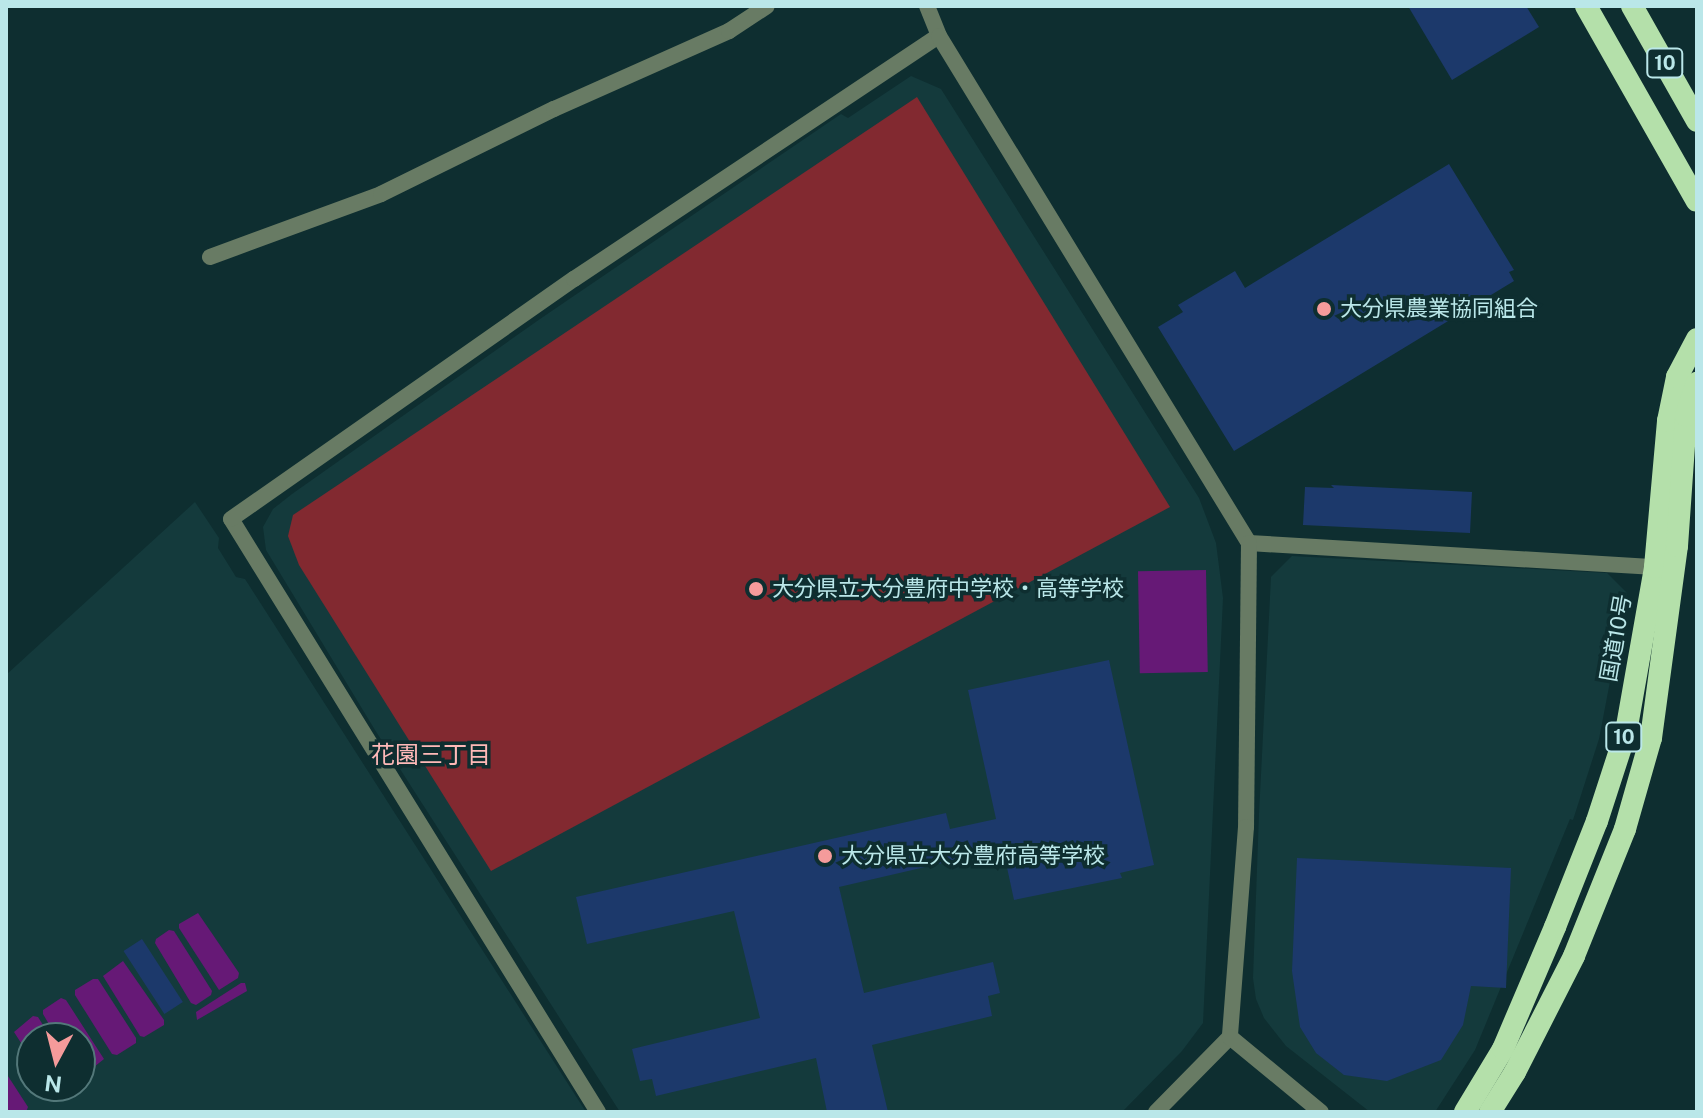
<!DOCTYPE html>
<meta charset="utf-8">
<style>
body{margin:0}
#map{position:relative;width:1703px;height:1118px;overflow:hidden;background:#0e2e30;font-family:"Public Sans","Noto Sans JP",sans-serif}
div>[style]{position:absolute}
.built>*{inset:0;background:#143a3c}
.green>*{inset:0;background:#822930}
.water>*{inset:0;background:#661976;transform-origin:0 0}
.building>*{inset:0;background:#1c396b;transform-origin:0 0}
.minor>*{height:16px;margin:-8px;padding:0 8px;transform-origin:8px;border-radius:8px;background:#687b64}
.tertiary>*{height:16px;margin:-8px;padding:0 8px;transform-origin:8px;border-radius:8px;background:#687b64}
.trunk>*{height:22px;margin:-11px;padding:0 11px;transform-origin:11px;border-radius:11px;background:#b4e0aa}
.dots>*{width:22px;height:22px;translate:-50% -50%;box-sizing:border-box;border:4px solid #0e2e30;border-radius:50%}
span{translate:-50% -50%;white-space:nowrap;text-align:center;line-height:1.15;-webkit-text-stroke:7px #0e2e30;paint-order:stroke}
.shield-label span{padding:2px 6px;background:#0e2e30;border:2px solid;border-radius:6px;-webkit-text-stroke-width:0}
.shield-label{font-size:20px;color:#bae7e9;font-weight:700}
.poi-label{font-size:22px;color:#bae7e9}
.left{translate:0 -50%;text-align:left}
.street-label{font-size:22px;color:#bae7e9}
.neighbourhood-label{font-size:24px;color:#feb9b8}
.frame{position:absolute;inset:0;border:8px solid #bae7e9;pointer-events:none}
.north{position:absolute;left:16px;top:1022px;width:80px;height:80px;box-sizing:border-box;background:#0e2e30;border:2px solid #53787a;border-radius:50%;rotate:187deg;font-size:22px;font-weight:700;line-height:32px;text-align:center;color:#bae7e9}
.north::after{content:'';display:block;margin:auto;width:28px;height:36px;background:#f59b9b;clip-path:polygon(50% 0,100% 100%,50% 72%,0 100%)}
</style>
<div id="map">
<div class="built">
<i style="clip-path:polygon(911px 76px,941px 89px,1199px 498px,1216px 543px,1223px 598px,1203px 1023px,1182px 1051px,1122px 1112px,620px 1112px,375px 730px,266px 550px,263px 527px,273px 509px,292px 494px,540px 319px,841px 114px,848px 118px)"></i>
<i style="clip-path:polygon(evenodd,195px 502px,219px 538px,218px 548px,236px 577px,245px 579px,586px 1112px,6px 1112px,6px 675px,195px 502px,32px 1038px,80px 1038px,80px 1086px,32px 1086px,32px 1038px)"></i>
<i style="clip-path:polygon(1292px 556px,1607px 573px,1627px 593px,1599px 739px,1573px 820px,1570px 819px,1475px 1050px,1435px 1112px,1370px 1112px,1286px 1046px,1264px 1018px,1256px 999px,1253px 978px,1259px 814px,1271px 577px)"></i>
</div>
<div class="green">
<i style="clip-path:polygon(917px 97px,1170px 507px,491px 871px,299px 565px,288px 536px,293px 515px)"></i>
</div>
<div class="water">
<i style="left:1206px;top:570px;width:102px;height:68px;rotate:89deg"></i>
<i style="clip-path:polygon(198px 913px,239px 973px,238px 978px,219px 990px,179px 928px,179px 924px)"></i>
<i style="clip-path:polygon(169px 930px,174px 931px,212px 991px,211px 995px,196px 1005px,191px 1003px,155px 943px,156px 939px)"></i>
<i style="clip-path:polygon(123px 961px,164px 1020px,164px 1025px,144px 1037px,140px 1036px,103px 976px)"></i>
<i style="clip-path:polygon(93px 979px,98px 979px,136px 1038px,136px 1043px,117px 1055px,112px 1054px,75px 995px,75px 990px)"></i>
<i style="clip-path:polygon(241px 983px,245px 983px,247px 991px,197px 1020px,196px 1012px)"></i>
<i style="clip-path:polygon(61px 998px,66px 1000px,104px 1059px,84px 1075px,80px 1075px,80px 1038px,57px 1038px,43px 1014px,43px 1010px)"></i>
<i style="clip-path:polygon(33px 1016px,38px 1017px,51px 1038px,32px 1038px,32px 1060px,14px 1032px)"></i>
<i style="clip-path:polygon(6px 1073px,28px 1107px,26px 1112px,6px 1112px)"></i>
</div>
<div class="building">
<i style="clip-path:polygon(1408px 6px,1526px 6px,1539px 27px,1452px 80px)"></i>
<i style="clip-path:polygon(1449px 164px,1514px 270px,1509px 272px,1514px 281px,1234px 451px,1158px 327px,1183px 312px,1178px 305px,1235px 271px,1245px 288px)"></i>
<i style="clip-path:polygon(1331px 485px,1472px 492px,1470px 533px,1303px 525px,1305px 487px,1334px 488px)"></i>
<i style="clip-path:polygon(1109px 660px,1154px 865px,1120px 873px,1122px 878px,1014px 900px,1003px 849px,839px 887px,864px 993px,993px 962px,1000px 993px,988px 996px,992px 1016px,872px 1045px,888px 1112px,827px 1112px,816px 1058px,656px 1096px,652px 1079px,640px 1081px,632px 1049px,760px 1018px,734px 911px,587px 944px,576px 897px,946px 813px,950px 829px,996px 819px,968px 690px)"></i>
<i style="clip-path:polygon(1297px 858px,1511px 868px,1506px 988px,1471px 986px,1463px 1025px,1441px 1060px,1387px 1081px,1344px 1075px,1316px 1053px,1300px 1027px,1292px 971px)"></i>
<i style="left:142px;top:939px;width:75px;height:22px;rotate:57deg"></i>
</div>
<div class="minor">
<i style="left:210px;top:257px;width:182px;rotate:-20.2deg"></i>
<i style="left:381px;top:194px;width:193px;rotate:-26.2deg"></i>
<i style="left:554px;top:109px;width:192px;rotate:-24deg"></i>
<i style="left:729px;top:31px;width:45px;rotate:-33.3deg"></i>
<i style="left:1249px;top:543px;width:407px;rotate:3.4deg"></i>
<i style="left:598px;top:1112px;width:697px;rotate:-121.75deg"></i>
<i style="left:231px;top:519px;width:419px;rotate:-35deg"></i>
<i style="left:574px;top:279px;width:438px;rotate:-33.7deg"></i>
<i style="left:1156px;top:1112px;width:105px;rotate:-45.4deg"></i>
</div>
<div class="tertiary">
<i style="left:927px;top:6px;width:32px;rotate:68deg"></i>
<i style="left:939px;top:36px;width:594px;rotate:58.56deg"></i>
<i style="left:1249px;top:543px;width:284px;rotate:90.6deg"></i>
<i style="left:1246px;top:827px;width:211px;rotate:94.4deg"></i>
<i style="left:1230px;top:1037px;width:118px;rotate:39.5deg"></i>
</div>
<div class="trunk">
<i style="left:1586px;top:6px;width:224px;rotate:60.4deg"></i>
<i style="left:1632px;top:6px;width:132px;rotate:60.5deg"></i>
<i style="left:1465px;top:1112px;width:74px;rotate:-58.9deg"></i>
<i style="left:1503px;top:1049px;width:133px;rotate:-66.9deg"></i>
<i style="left:1555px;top:927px;width:114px;rotate:-68.4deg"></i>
<i style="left:1597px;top:821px;width:94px;rotate:-72deg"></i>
<i style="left:1626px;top:732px;width:168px;rotate:-80deg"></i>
<i style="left:1655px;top:567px;width:147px;rotate:-84.9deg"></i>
<i style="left:1668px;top:421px;width:45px;rotate:-78.4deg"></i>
<i style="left:1677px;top:377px;width:43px;rotate:-62.2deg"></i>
<i style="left:1490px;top:1112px;width:47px;rotate:-58deg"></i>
<i style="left:1515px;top:1072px;width:130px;rotate:-63deg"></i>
<i style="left:1574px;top:956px;width:137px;rotate:-68.1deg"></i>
<i style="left:1625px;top:829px;width:95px;rotate:-74.1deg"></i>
<i style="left:1651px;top:738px;width:194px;rotate:-82.3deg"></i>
<i style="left:1677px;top:546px;width:130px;rotate:-86deg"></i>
<i style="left:1686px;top:416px;width:35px;rotate:-72deg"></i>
</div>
<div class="dots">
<i style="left:1324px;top:309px;background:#f59b9b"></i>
<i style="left:756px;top:589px;background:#f59b9b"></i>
<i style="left:825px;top:856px;background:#f59b9b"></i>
</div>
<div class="shield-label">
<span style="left:1665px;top:63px">10</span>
<span style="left:1624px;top:737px">10</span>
</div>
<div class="poi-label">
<span class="left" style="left:1340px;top:309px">大分県農業協同組合</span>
<span class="left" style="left:772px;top:589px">大分県立大分豊府中学校・高等学校</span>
<span class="left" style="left:841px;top:856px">大分県立大分豊府高等学校</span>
</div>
<div class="street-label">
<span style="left:1616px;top:638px;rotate:-80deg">国道10号</span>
</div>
<div class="neighbourhood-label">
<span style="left:431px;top:755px">花園三丁目</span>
</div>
<div class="frame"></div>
<div class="north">N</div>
</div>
